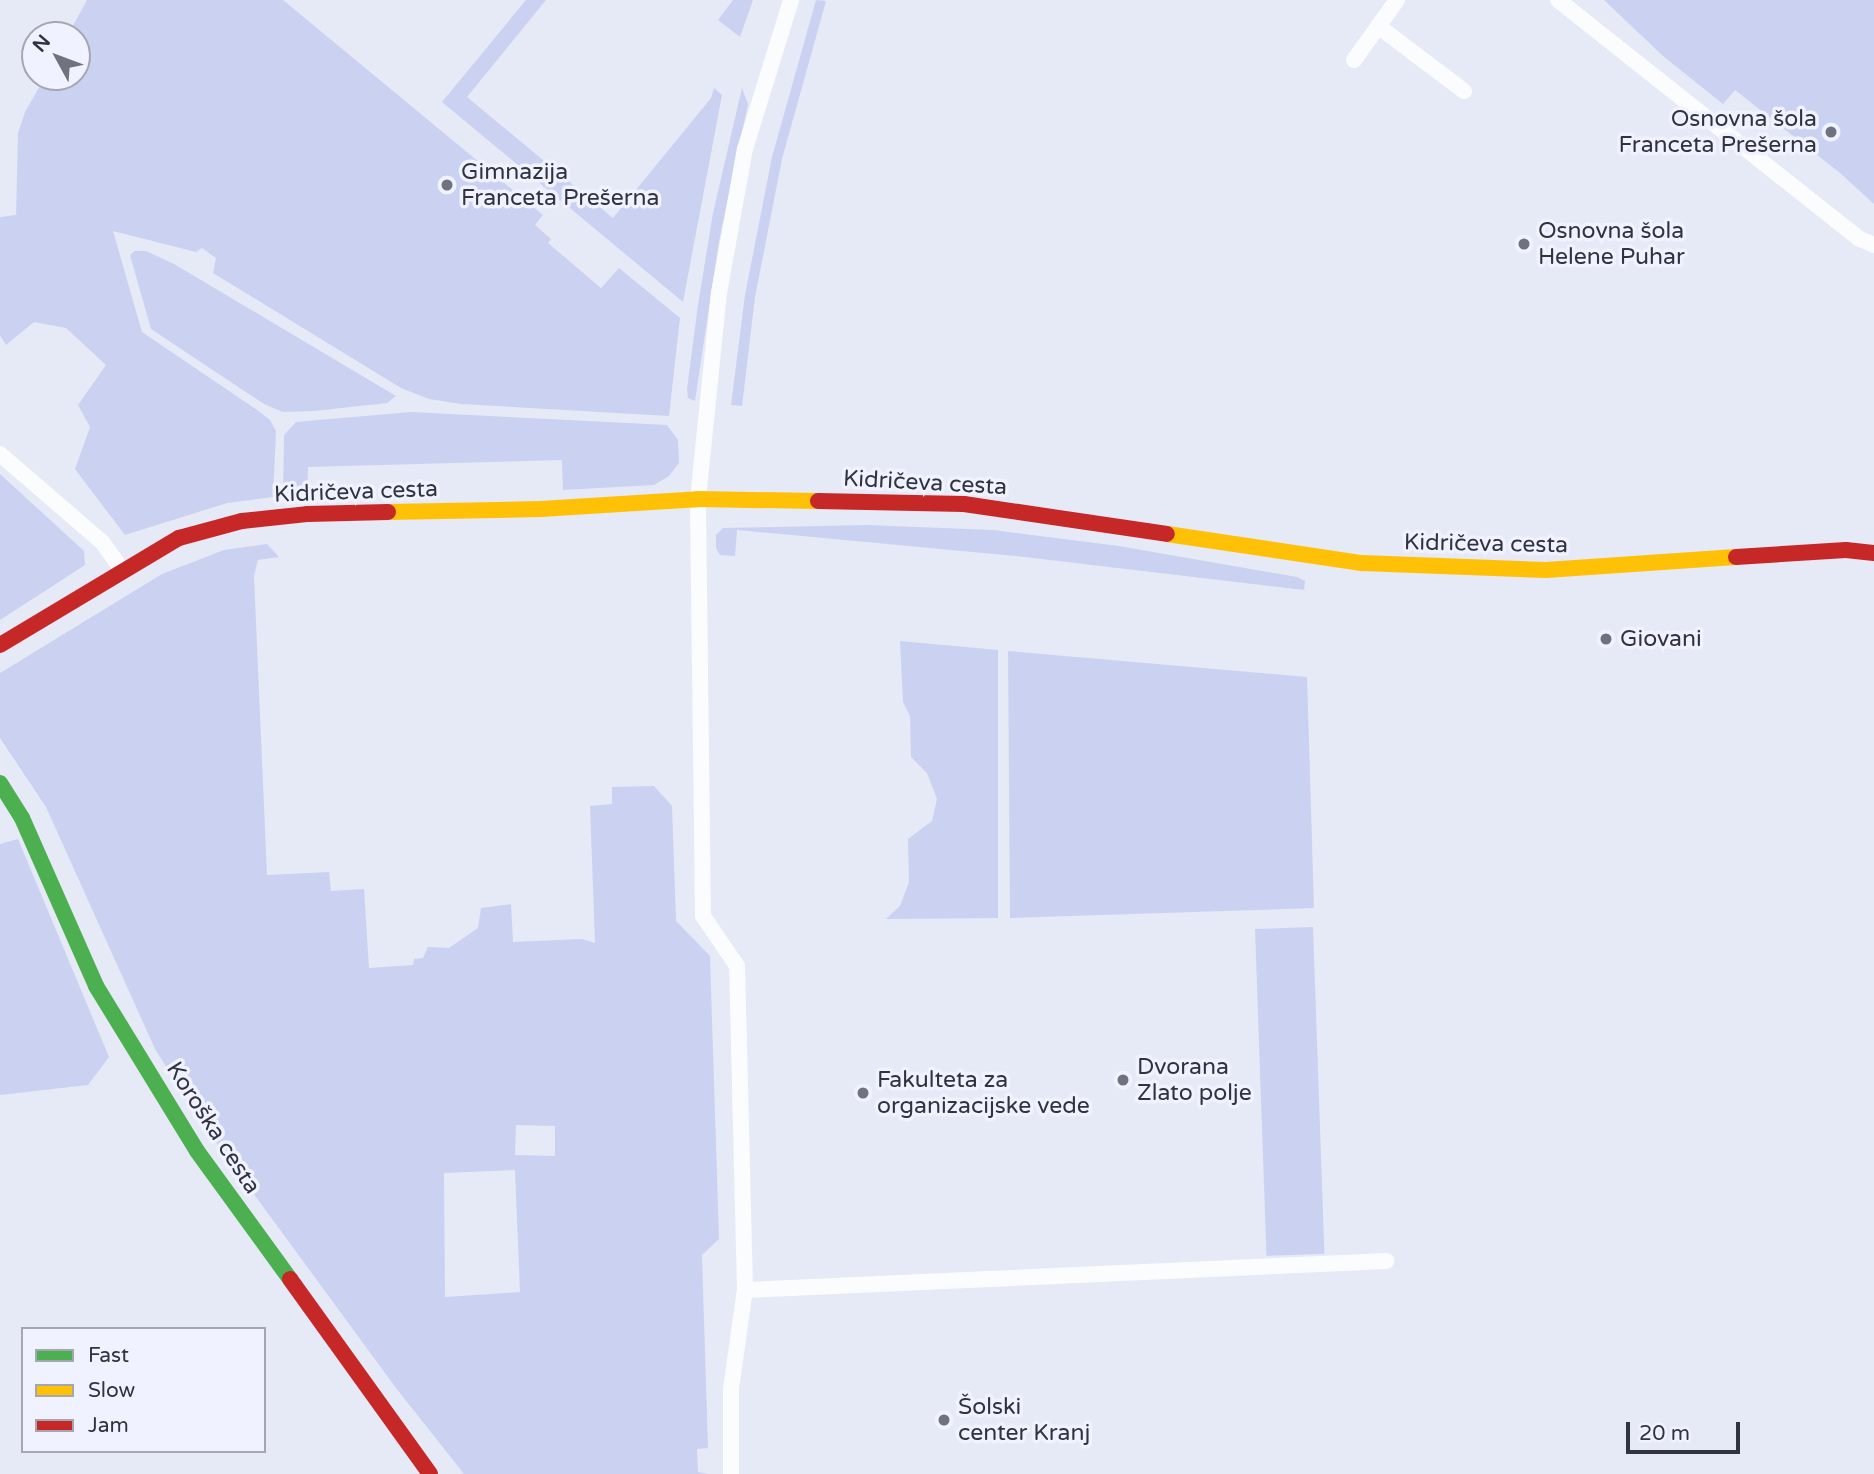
<!DOCTYPE html>
<meta charset="utf-8">
<style>
body{margin:0}
#map{position:relative;width:1874px;height:1474px;overflow:hidden;background:#e6e9f6;font-family:"Varela Round",sans-serif}
div>[style]{position:absolute}
.green>*{inset:0;background:#cbd2f1;transform-origin:0 0}
.lane>*{height:16px;margin:-8px;padding:0 8px;transform-origin:8px;border-radius:8px;background:#fbfcfe}
.fast>*{height:16px;margin:-8px;padding:0 8px;transform-origin:8px;border-radius:8px;background:#4caf50}
.slow>*{height:16px;margin:-8px;padding:0 8px;transform-origin:8px;border-radius:8px;background:#ffc107}
.jam>*{height:16px;margin:-8px;padding:0 8px;transform-origin:8px;border-radius:8px;background:#c62828}
.dots>*{width:19px;height:19px;translate:-50% -50%;box-sizing:border-box;border:4px solid #f0f2ff;border-radius:50%}
span{translate:-50% -50%;white-space:nowrap;text-align:center;line-height:1.15;-webkit-text-stroke:7px #f0f2ff;paint-order:stroke}
.poi-label{font-size:23px;color:#31333f}
.right{translate:-100% -50%;text-align:right}
.left{translate:0 -50%;text-align:left}
.street-label{font-size:23px;color:#31333f}
.legend{position:absolute;left:21px;top:1327px;width:245px;height:126px;box-sizing:border-box;background:#f0f2ff;border:2px solid #a4a6b2;margin:0;padding:9px 12px;list-style:none;font-size:21px;color:#31333f}
.legend li{display:flex;align-items:center;gap:14px;height:35px}
.legend b{width:35px;border:2px solid #a4a6b2}
.north{position:absolute;left:21px;top:21px;width:70px;height:70px;box-sizing:border-box;background:#f0f2ff;border:2px solid #a4a6b2;border-radius:50%;rotate:311deg;font-size:19px;font-weight:700;line-height:28px;text-align:center;color:#31333f}
.north::after{content:'';display:block;margin:auto;width:24px;height:32px;background:#70737f;clip-path:polygon(50% 0,100% 100%,50% 72%,0 100%)}
.scale{position:absolute;left:1626px;top:1422px;width:114px;height:32px;box-sizing:border-box;border:4px solid #31333f;border-top:0;padding-left:9px;font-size:21px;line-height:24px;white-space:nowrap;color:#31333f;-webkit-text-stroke:5px #f0f2ff;paint-order:stroke}
</style>
<div id="map">
<div class="green">
<i style="clip-path:polygon(87px 0,283px 0,543px 215px,535px 225px,551px 239px,548px 243px,601px 288px,619px 268px,680px 318px,669px 416px,461px 404px,429px 399px,401px 388px,213px 273px,216px 258px,202px 248px,196px 252px,113px 231px,142px 332px,257px 410px,270px 420px,276px 431px,273px 497px,227px 503px,125px 535px,75px 469px,90px 427px,78px 405px,106px 365px,66px 328px,34px 322px,6px 345px,0 335px,0 217px,16px 215px,18px 133px,25px 112px,45px 77px,77px 77px,77px 35px,68px 35px)"></i>
<i style="clip-path:polygon(526px 0,546px 0,467px 97px,613px 218px,711px 98px,714px 88px,722px 95px,683px 302px,442px 102px)"></i>
<i style="clip-path:polygon(733px 0,753px 0,740px 37px,718px 20px)"></i>
<i style="clip-path:polygon(816px 0,826px 1px,782px 159px,755px 297px,742px 406px,731px 405px,745px 295px,772px 157px)"></i>
<i style="clip-path:polygon(1604px 0,1874px 0,1874px 204px,1840px 173px,1735px 90px,1723px 104px,1663px 56px)"></i>
<i style="clip-path:polygon(742px 88px,748px 104px,719px 241px,695px 401px,688px 398px,687px 389px,698px 305px,713px 213px)"></i>
<i style="clip-path:polygon(135px 251px,146px 251px,174px 264px,396px 396px,387px 403px,314px 411px,283px 412px,264px 404px,151px 329px,130px 255px)"></i>
<i style="clip-path:polygon(411px 412px,667px 425px,678px 440px,679px 463px,669px 476px,654px 485px,563px 490px,562px 460px,308px 467px,307px 496px,283px 497px,284px 435px,296px 422px)"></i>
<i style="clip-path:polygon(0 474px,84px 551px,85px 565px,0 620px)"></i>
<i style="clip-path:polygon(867px 525px,993px 530px,1119px 546px,1297px 577px,1305px 581px,1304px 590px,1015px 556px,737px 530px,735px 556px,720px 555px,716px 548px,716px 535px,723px 528px)"></i>
<i style="clip-path:polygon(evenodd,267px 544px,279px 557px,258px 560px,254px 576px,267px 875px,329px 872px,331px 891px,364px 889px,369px 968px,413px 965px,414px 959px,423px 958px,428px 947px,449px 948px,478px 928px,481px 908px,511px 904px,513px 942px,582px 939px,595px 943px,590px 806px,612px 804px,612px 787px,654px 786px,672px 806px,676px 921px,710px 956px,719px 1239px,702px 1255px,708px 1448px,697px 1449px,698px 1472px,709px 1474px,464px 1474px,396px 1388px,198px 1118px,155px 1049px,46px 807px,0 738px,0 673px,162px 574px,224px 550px,267px 544px,516px 1125px,555px 1126px,555px 1156px,515px 1155px,516px 1125px,267px 544px,515px 1170px,520px 1292px,445px 1297px,444px 1173px,515px 1170px)"></i>
<i style="clip-path:polygon(900px 641px,998px 650px,998px 918px,886px 919px,900px 906px,909px 882px,908px 839px,932px 821px,937px 799px,927px 773px,911px 757px,910px 716px,903px 702px)"></i>
<i style="clip-path:polygon(1008px 651px,1307px 677px,1314px 908px,1010px 918px)"></i>
<i style="clip-path:polygon(18px 839px,109px 1057px,88px 1085px,0 1095px,0 844px)"></i>
<i style="left:1313px;top:927px;width:327px;height:58px;rotate:88deg"></i>
</div>
<div class="lane">
<i style="left:1558px;top:0;width:385px;rotate:38.4deg"></i>
<i style="left:1860px;top:239px;width:15px;rotate:23deg"></i>
<i style="left:1378px;top:26px;width:108px;rotate:37.1deg"></i>
<i style="left:1354px;top:60px;width:74px;rotate:-54.4deg"></i>
<i style="left:0;top:454px;width:135px;rotate:40.8deg"></i>
<i style="left:102px;top:542px;width:34px;rotate:54deg"></i>
<i style="left:745px;top:1290px;width:642px;rotate:-2.59deg"></i>
<i style="left:731px;top:1474px;width:85px;rotate:-90deg"></i>
<i style="left:731px;top:1389px;width:100px;rotate:-82deg"></i>
<i style="left:745px;top:1290px;width:324px;rotate:-91.4deg"></i>
<i style="left:737px;top:966px;width:60px;rotate:-124.2deg"></i>
<i style="left:703px;top:916px;width:417px;rotate:-90.7deg"></i>
<i style="left:698px;top:499px;width:207px;rotate:-84.2deg"></i>
<i style="left:719px;top:293px;width:146px;rotate:-79.8deg"></i>
<i style="left:745px;top:149px;width:156px;rotate:-72.8deg"></i>
</div>
<div class="fast">
<i style="left:0;top:783px;width:41px;rotate:57.8deg"></i>
<i style="left:22px;top:818px;width:184px;rotate:66.2deg"></i>
<i style="left:96px;top:986px;width:193px;rotate:58.5deg"></i>
<i style="left:197px;top:1151px;width:158px;rotate:54deg"></i>
</div>
<div class="slow">
<i style="left:388px;top:512px;width:153px;rotate:-1.1deg"></i>
<i style="left:541px;top:509px;width:157px;rotate:-3.6deg"></i>
<i style="left:698px;top:499px;width:120px;rotate:1deg"></i>
<i style="left:1167px;top:534px;width:197px;rotate:8.5deg"></i>
<i style="left:1362px;top:563px;width:184px;rotate:2.2deg"></i>
<i style="left:1546px;top:570px;width:190px;rotate:-3.9deg"></i>
</div>
<div class="jam">
<i style="left:818px;top:501px;width:146px;rotate:1.2deg"></i>
<i style="left:964px;top:504px;width:205px;rotate:8.4deg"></i>
<i style="left:1736px;top:557px;width:110px;rotate:-3.6deg"></i>
<i style="left:1846px;top:550px;width:28px;rotate:6deg"></i>
<i style="left:0;top:645px;width:209px;rotate:-30.9deg"></i>
<i style="left:179px;top:538px;width:65px;rotate:-15.1deg"></i>
<i style="left:242px;top:521px;width:65px;rotate:-6.1deg"></i>
<i style="left:307px;top:514px;width:81px;rotate:-1.4deg"></i>
<i style="left:290px;top:1279px;width:240px;rotate:54.3deg"></i>
</div>
<div class="dots">
<i style="left:1831px;top:132px;background:#70737f"></i>
<i style="left:447px;top:185px;background:#70737f"></i>
<i style="left:1524px;top:244px;background:#70737f"></i>
<i style="left:1606px;top:639px;background:#70737f"></i>
<i style="left:1123px;top:1080px;background:#70737f"></i>
<i style="left:863px;top:1093px;background:#70737f"></i>
<i style="left:944px;top:1420px;background:#70737f"></i>
</div>
<div class="poi-label">
<span class="right" style="left:1817px;top:132px">Osnovna šola<br>Franceta Prešerna</span>
<span class="left" style="left:461px;top:185px">Gimnazija<br>Franceta Prešerna</span>
<span class="left" style="left:1538px;top:244px">Osnovna šola<br>Helene Puhar</span>
<span class="left" style="left:1620px;top:639px">Giovani</span>
<span class="left" style="left:1137px;top:1080px">Dvorana<br>Zlato polje</span>
<span class="left" style="left:877px;top:1093px">Fakulteta za<br>organizacijske vede</span>
<span class="left" style="left:958px;top:1420px">Šolski<br>center Kranj</span>
</div>
<div class="street-label">
<span style="left:925px;top:483px;rotate:3deg">Kidričeva cesta</span>
<span style="left:356px;top:492px;rotate:-2deg">Kidričeva cesta</span>
<span style="left:1486px;top:544px;rotate:1deg">Kidričeva cesta</span>
<span style="left:213px;top:1128px;rotate:57deg">Koroška cesta</span>
</div>
<ul class="legend">
<li><b style="height:9px;background:#4caf50"></b>Fast</li>
<li><b style="height:9px;background:#ffc107"></b>Slow</li>
<li><b style="height:9px;background:#c62828"></b>Jam</li>
</ul>
<div class="north">N</div>
<div class="scale">20 m</div>
</div>
